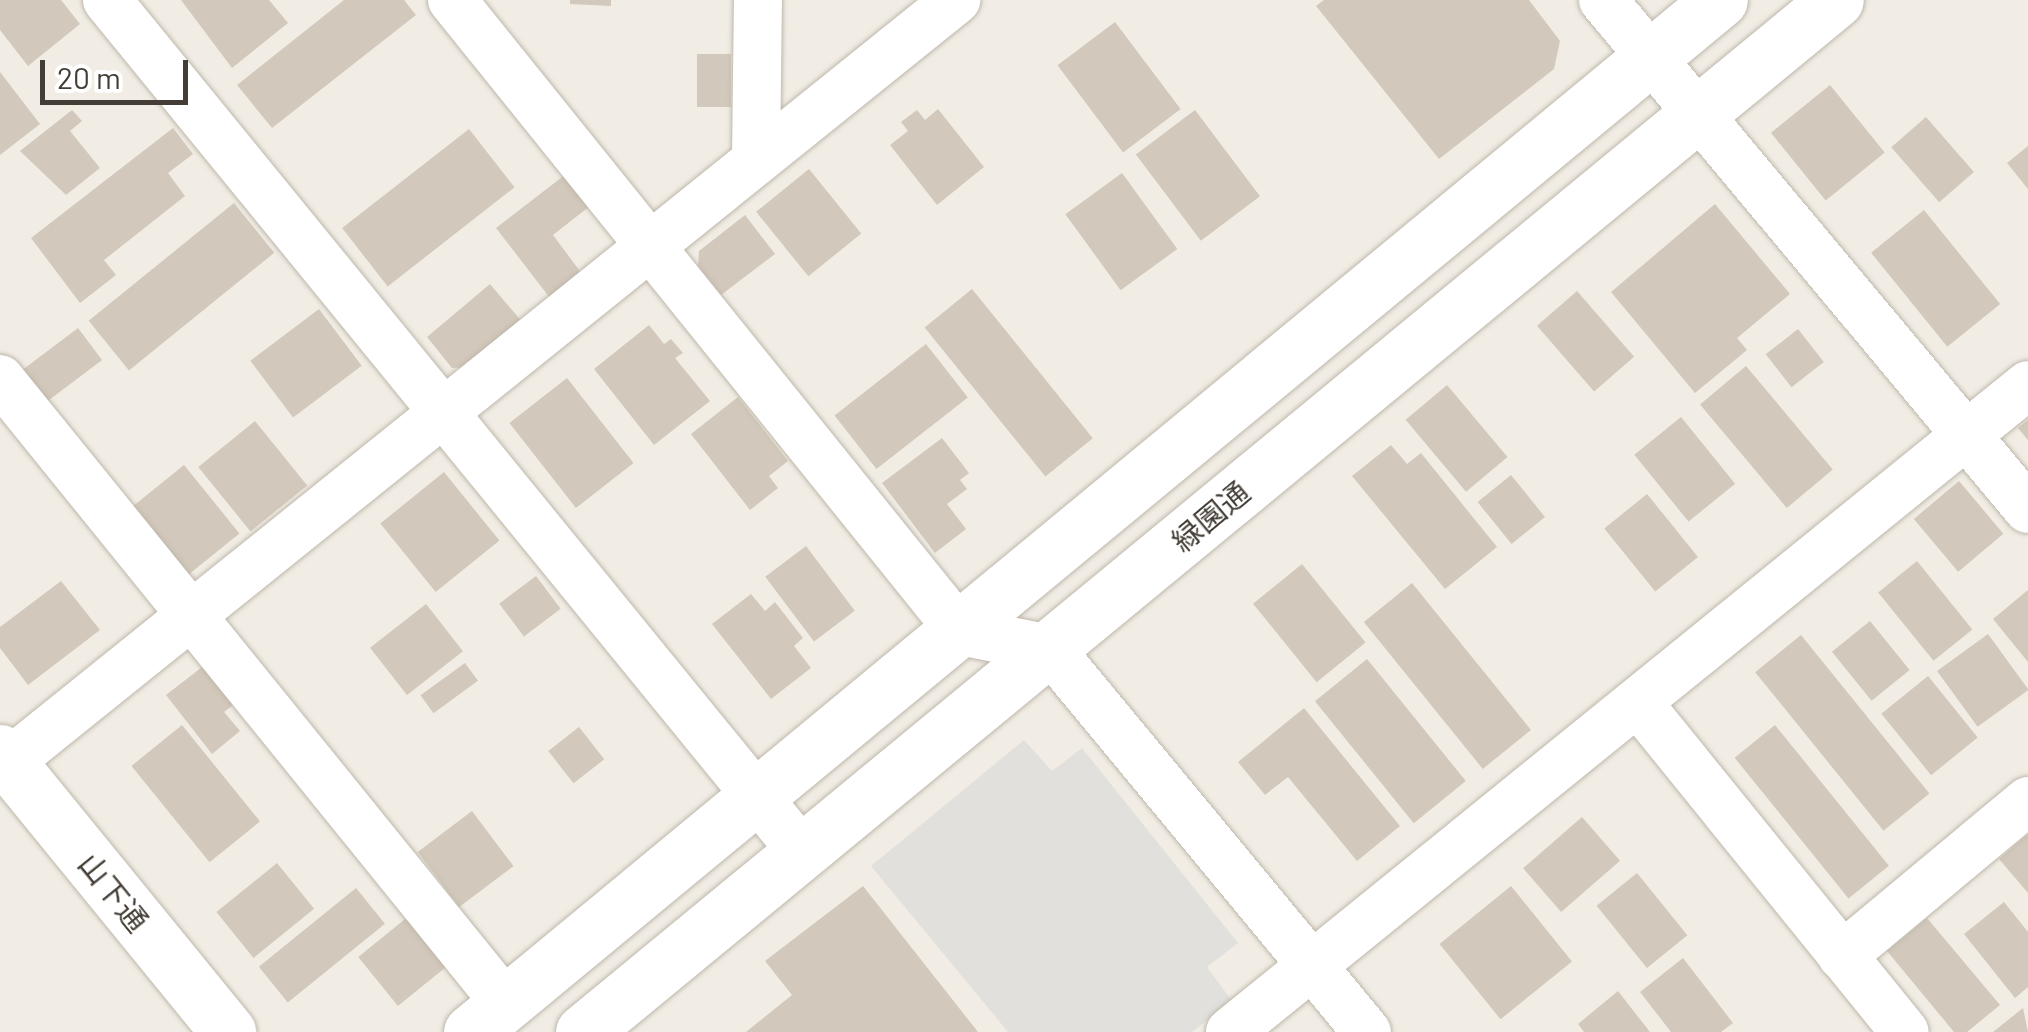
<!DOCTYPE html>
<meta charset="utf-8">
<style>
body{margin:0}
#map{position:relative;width:2028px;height:1032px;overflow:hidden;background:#f1ede5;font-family:Barlow,"Noto Sans JP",sans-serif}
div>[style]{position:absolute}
.parking>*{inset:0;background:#e2e0dd}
.building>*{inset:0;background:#d2c8bb;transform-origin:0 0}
.roads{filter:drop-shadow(0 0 2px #bfb7ab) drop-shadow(0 0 2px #bfb7ab)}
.minor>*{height:48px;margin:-24px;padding:0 24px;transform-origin:24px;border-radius:24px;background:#fff}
.tertiary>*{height:55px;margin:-27.5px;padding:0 27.5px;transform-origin:27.5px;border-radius:27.5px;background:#fff}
span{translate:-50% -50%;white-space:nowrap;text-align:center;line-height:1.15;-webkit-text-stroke:8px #fff;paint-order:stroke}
.street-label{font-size:30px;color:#433d35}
.scale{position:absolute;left:40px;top:60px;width:148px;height:45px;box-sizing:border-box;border:5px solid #433d35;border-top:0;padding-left:12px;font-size:30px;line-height:35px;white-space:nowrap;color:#433d35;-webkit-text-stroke:8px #fff;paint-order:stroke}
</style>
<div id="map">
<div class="parking">
<i style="clip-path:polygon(1024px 740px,1052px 771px,1082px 748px,1238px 943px,1207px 967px,1232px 1001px,1192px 1032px,1008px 1032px,871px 866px)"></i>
</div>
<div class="building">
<i style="clip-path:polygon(0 0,61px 0,80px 24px,28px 66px,0 30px)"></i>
<i style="clip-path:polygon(181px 0,269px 0,288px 23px,232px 68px)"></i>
<i style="clip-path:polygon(344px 0,404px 0,416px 15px,272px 128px,237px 85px)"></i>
<i style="clip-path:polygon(570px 0,611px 0,611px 6px,570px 4px)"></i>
<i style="clip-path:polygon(1324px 0,1529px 0,1560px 41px,1554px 69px,1439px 159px,1316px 6px)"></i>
<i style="left:1115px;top:22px;width:109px;height:72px;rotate:53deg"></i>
<i style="left:697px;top:54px;width:34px;height:53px"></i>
<i style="clip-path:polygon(0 72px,40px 124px,0 155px)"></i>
<i style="left:1830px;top:85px;width:87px;height:76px;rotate:51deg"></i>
<i style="clip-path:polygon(938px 109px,984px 167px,937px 205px,890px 145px,908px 131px,901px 122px,917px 110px,925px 120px)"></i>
<i style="clip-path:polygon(72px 110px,82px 121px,70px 131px,100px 168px,66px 195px,20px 151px)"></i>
<i style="left:1195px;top:110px;width:108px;height:74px;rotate:53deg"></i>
<i style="left:1926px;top:117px;width:73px;height:46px;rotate:49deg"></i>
<i style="clip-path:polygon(173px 128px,193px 154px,168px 173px,185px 196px,104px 260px,116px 275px,80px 303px,31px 238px)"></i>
<i style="left:469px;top:129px;width:74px;height:161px;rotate:52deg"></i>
<i style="clip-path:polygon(2028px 146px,2028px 189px,2007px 163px)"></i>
<i style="left:809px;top:169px;width:83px;height:68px;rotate:51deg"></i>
<i style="left:1122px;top:173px;width:94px;height:70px;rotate:54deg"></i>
<i style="clip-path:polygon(566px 174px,590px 206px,553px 235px,582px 274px,550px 298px,496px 228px)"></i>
<i style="left:234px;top:203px;width:64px;height:187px;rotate:51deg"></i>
<i style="clip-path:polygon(1715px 204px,1790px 294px,1737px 338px,1747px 350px,1695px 393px,1611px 292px)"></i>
<i style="left:1924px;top:210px;width:121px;height:68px;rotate:51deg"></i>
<i style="clip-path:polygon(745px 215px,775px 254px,721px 295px,698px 266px,699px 251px)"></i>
<i style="clip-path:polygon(490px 284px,523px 323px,469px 367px,452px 368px,427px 337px)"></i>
<i style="left:972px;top:289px;width:192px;height:61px;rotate:51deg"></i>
<i style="left:1577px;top:291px;width:87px;height:53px;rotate:49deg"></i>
<i style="left:319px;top:309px;width:71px;height:86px;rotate:53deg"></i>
<i style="clip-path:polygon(649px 325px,664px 344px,671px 339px,683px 353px,675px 358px,710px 401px,654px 445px,594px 369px)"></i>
<i style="left:78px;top:328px;width:40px;height:73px;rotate:53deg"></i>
<i style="left:1798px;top:329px;width:42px;height:41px;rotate:52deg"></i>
<i style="left:926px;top:344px;width:68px;height:116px;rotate:52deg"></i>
<i style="left:1746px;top:366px;width:135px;height:60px;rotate:50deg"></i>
<i style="left:567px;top:378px;width:108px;height:73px;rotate:52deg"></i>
<i style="left:1447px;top:385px;width:94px;height:54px;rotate:50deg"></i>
<i style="clip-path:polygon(738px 397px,788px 461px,769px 476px,778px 488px,750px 510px,691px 434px)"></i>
<i style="left:1681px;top:417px;width:86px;height:60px;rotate:51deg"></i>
<i style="clip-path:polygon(2028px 420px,2028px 440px,2018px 428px)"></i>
<i style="left:255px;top:421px;width:83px;height:73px;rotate:51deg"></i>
<i style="clip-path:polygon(942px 438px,969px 473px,960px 480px,967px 489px,947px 504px,966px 529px,935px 553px,882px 483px)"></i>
<i style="clip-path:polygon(1391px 445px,1407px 464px,1421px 453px,1497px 547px,1445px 589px,1352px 476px)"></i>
<i style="left:184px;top:465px;width:88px;height:68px;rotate:51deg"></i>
<i style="left:444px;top:472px;width:88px;height:82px;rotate:51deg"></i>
<i style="left:1511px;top:475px;width:54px;height:43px;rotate:51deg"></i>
<i style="left:1959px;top:481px;width:69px;height:59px;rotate:50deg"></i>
<i style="left:1647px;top:494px;width:81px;height:55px;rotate:51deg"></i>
<i style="left:806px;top:546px;width:81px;height:51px;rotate:53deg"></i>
<i style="left:1917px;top:561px;width:88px;height:50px;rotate:51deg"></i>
<i style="left:1302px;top:564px;width:101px;height:63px;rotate:51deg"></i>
<i style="left:536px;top:576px;width:41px;height:46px;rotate:53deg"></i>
<i style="clip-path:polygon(61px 581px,100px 630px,28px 685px,0 648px,0 627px)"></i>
<i style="left:1412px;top:583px;width:189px;height:62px;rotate:51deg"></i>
<i style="clip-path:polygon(2028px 590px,2028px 662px,1993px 619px)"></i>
<i style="clip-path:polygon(751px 594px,765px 611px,775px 602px,803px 638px,794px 646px,811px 668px,771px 699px,712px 624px)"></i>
<i style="left:426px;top:604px;width:60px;height:71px;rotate:52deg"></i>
<i style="left:1870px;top:621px;width:63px;height:49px;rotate:51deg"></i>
<i style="left:1988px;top:634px;width:69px;height:63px;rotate:54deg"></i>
<i style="left:1801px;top:635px;width:204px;height:59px;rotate:51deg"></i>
<i style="left:1367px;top:659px;width:157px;height:67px;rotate:51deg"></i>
<i style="left:465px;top:663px;width:22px;height:55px;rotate:54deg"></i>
<i style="clip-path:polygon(206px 664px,237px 702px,224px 712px,240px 731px,212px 754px,166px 695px)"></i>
<i style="left:1928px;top:676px;width:79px;height:60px;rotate:51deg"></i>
<i style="clip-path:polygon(1304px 708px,1400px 826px,1357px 861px,1288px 777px,1265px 795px,1238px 762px)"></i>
<i style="left:182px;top:725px;width:124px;height:65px;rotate:51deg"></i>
<i style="left:1775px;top:725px;width:181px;height:52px;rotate:51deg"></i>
<i style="left:579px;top:727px;width:41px;height:39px;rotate:52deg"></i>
<i style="left:472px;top:811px;width:69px;height:68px;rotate:53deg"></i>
<i style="left:1582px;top:817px;width:58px;height:78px;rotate:49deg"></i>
<i style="clip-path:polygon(2028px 834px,2028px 893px,1999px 859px)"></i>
<i style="left:277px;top:863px;width:59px;height:78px;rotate:51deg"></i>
<i style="left:1637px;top:873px;width:80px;height:52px;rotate:51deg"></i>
<i style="clip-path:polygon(863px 886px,978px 1032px,746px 1032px,792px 995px,765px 961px)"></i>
<i style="left:1511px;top:886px;width:97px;height:92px;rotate:51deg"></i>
<i style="left:356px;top:888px;width:46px;height:125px;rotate:51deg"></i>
<i style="clip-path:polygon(2004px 902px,2028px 932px,2028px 987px,2015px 998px,1964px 934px)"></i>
<i style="left:415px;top:911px;width:63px;height:73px;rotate:51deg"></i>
<i style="clip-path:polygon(1927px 918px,2000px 1005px,1967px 1032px,1954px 1032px,1887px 951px)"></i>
<i style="clip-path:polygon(1683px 958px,1733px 1023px,1721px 1032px,1671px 1032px,1640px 992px)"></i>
<i style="clip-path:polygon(1618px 991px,1650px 1032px,1584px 1032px,1578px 1024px)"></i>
<i style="clip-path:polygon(2023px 1008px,2028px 1032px,1993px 1032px)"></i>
</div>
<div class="roads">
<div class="minor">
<i style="left:107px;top:0;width:1100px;rotate:50.79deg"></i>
<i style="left:452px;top:0;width:810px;rotate:51.16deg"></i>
<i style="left:960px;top:631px;width:92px;rotate:11.3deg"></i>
<i style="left:1050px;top:649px;width:497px;rotate:50.4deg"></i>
<i style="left:1603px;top:0;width:663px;rotate:50.14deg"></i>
<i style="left:756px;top:159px;width:159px;rotate:-89.3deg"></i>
<i style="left:0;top:379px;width:804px;rotate:51.01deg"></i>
<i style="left:1639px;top:704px;width:422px;rotate:51deg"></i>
<i style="left:9px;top:762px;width:1216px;rotate:-38.82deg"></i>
<i style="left:1842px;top:956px;width:242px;rotate:-39.8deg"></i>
<i style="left:1230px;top:1032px;width:1027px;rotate:-39.03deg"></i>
</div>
<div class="tertiary">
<i style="left:0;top:752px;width:361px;rotate:50.8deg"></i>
<i style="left:471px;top:1032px;width:1620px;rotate:-39.57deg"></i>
<i style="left:583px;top:1032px;width:1623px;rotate:-39.48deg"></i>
</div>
</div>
<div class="street-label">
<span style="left:1210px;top:516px;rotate:-40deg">緑園通</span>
<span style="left:114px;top:892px;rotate:51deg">山下通</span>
</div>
<div class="scale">20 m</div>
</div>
